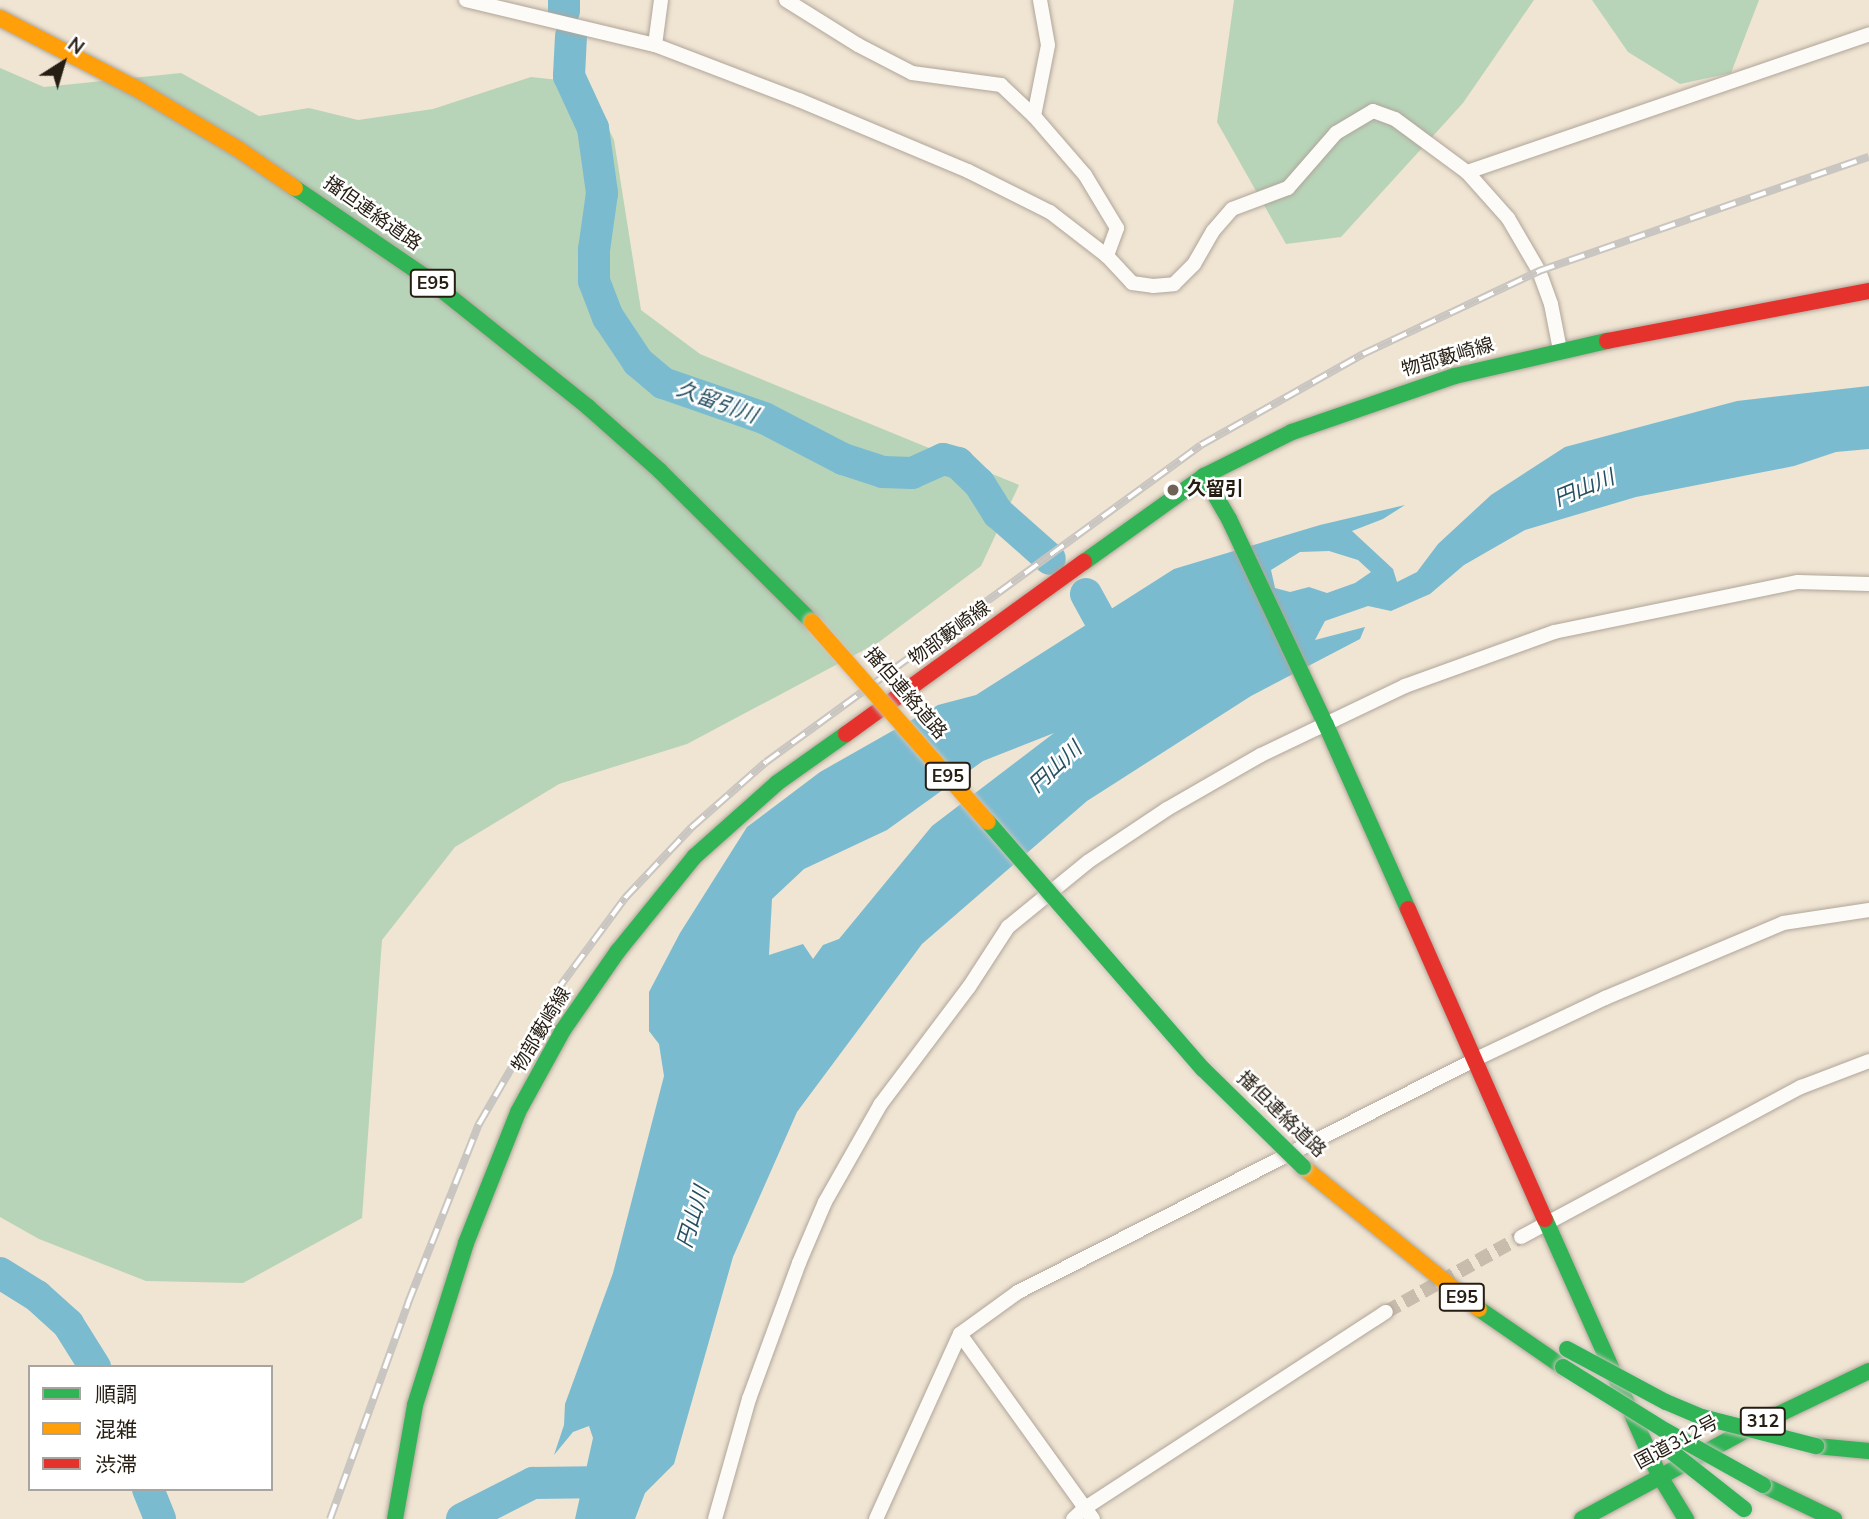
<!DOCTYPE html>
<meta charset="utf-8">
<style>
body{margin:0}
#map{position:relative;width:1869px;height:1519px;overflow:hidden;background:#f0e4d3;font-family:"Nunito Sans","Noto Sans JP",sans-serif}
div>[style]{position:absolute}
.green>*{inset:0;background:#b7d4b9}
.water>*{inset:0;background:#7bbbd0}
.river>*{height:32px;margin:-16px;padding:0 16px;transform-origin:16px;border-radius:16px;background:#7bbbd0}
.street-tunnel>*{height:14px;margin-top:-7px;transform-origin:0;background:repeating-linear-gradient(90deg,#c8bcad 0 14px,transparent 0 21px)}
.roads{filter:drop-shadow(0 0 2px #afa699) drop-shadow(0 0 2px #afa699)}
.street>*{height:14px;margin:-7px;padding:0 7px;transform-origin:7px;border-radius:7px;background:#fdfbf8}
.fast>*{height:16px;margin:-8px;padding:0 8px;transform-origin:8px;border-radius:8px;background:#30b455}
.slow>*{height:16px;margin:-8px;padding:0 8px;transform-origin:8px;border-radius:8px;background:#ff9f0a}
.jam>*{height:16px;margin:-8px;padding:0 8px;transform-origin:8px;border-radius:8px;background:#e5322d}
.rail>*{height:8px;margin-top:-4px;transform-origin:0;background:repeating-linear-gradient(90deg,#fff 0 16px,#c9c5c0 0 32px);box-sizing:border-box;border-block:2px solid #c9c5c0}
.bridges{filter:drop-shadow(0 0 2px #cac4bb) drop-shadow(0 0 2px #cac4bb)}
.fast-bridge>*{height:16px;margin:-8px;padding:0 8px;transform-origin:8px;border-radius:8px;background:#30b455}
.slow-bridge>*{height:16px;margin:-8px;padding:0 8px;transform-origin:8px;border-radius:8px;background:#ff9f0a}
.dots>*{width:19px;height:19px;translate:-50% -50%;box-sizing:border-box;border:4px solid #fff;border-radius:50%}
span{translate:-50% -50%;white-space:nowrap;text-align:center;line-height:1.15;-webkit-text-stroke:5px #fff;paint-order:stroke}
.shield-label span{padding:2px 5px;background:#fff;border:2px solid;border-radius:5px;-webkit-text-stroke-width:0}
.shield-label{font-size:18px;color:#261e13;font-weight:700}
.street-label{font-size:19px;color:#261e13}
.poi-label{font-size:19px;color:#261e13;font-weight:700}
.left{translate:0 -50%;text-align:left}
.water-label{font-size:21px;color:#264f60;font-style:italic}
.legend{position:absolute;left:28px;top:1365px;width:245px;height:126px;box-sizing:border-box;background:#fff;border:2px solid #a8a5a1;margin:0;padding:9px 12px;list-style:none;font-size:21px;color:#261e13}
.legend li{display:flex;align-items:center;gap:14px;height:35px}
.legend b{width:35px;border:2px solid #a8a5a1}
.north{position:absolute;left:28px;top:28px;width:70px;height:70px;-webkit-text-stroke:5px #fff;paint-order:stroke;rotate:37deg;font-size:19px;font-weight:700;line-height:28px;text-align:center;color:#261e13}
.north::after{content:'';display:block;margin:auto;width:24px;height:32px;background:#261e13;clip-path:polygon(50% 0,100% 100%,50% 72%,0 100%)}
</style>
<div id="map">
<div class="green">
<i style="clip-path:polygon(1234px 0,1534px 0,1463px 103px,1341px 237px,1286px 244px,1217px 122px)"></i>
<i style="clip-path:polygon(1592px 0,1759px 0,1731px 73px,1680px 84px,1628px 52px)"></i>
<i style="clip-path:polygon(0 68px,44px 87px,181px 73px,259px 116px,309px 108px,358px 120px,433px 109px,531px 77px,586px 83px,614px 140px,641px 310px,700px 354px,1019px 485px,981px 566px,879px 642px,687px 744px,559px 784px,455px 847px,382px 940px,362px 1218px,243px 1283px,146px 1281px,39px 1239px,0 1217px)"></i>
</div>
<div class="water">
<i style="clip-path:polygon(evenodd,1869px 386px,1869px 449px,1836px 452px,1794px 466px,1636px 497px,1525px 530px,1464px 565px,1430px 594px,1391px 611px,1368px 606px,1325px 621px,1315px 640px,1365px 627px,1360px 639px,1251px 696px,1087px 801px,922px 944px,797px 1112px,733px 1257px,674px 1464px,645px 1493px,635px 1519px,575px 1519px,593px 1438px,589px 1426px,573px 1432px,554px 1455px,564px 1425px,565px 1404px,613px 1273px,664px 1076px,659px 1044px,649px 1031px,649px 992px,680px 933px,747px 827px,820px 772px,938px 705px,976px 695px,1174px 569px,1320px 525px,1405px 505px,1383px 519px,1352px 531px,1393px 569px,1397px 582px,1417px 572px,1438px 544px,1491px 495px,1565px 447px,1737px 401px,1869px 386px,1329px 551px,1358px 560px,1371px 572px,1355px 583px,1327px 593px,1309px 587px,1290px 592px,1275px 588px,1271px 570px,1300px 552px,1329px 551px,1869px 386px,1054px 733px,932px 826px,839px 939px,823px 945px,813px 959px,803px 944px,769px 955px,772px 899px,804px 869px,887px 830px,983px 761px,1054px 733px)"></i>
</div>
<div class="river">
<i style="left:564px;top:11px;width:11px;rotate:-90deg"></i>
<i style="left:571px;top:36px;width:40px;rotate:92.9deg"></i>
<i style="left:569px;top:76px;width:57px;rotate:65.2deg"></i>
<i style="left:593px;top:128px;width:66px;rotate:82.1deg"></i>
<i style="left:602px;top:193px;width:58px;rotate:98deg"></i>
<i style="left:594px;top:250px;width:31px;rotate:90deg"></i>
<i style="left:594px;top:281px;width:39px;rotate:69deg"></i>
<i style="left:608px;top:317px;width:54px;rotate:56.3deg"></i>
<i style="left:638px;top:362px;width:33px;rotate:40deg"></i>
<i style="left:663px;top:383px;width:107px;rotate:19.1deg"></i>
<i style="left:764px;top:418px;width:89px;rotate:27.4deg"></i>
<i style="left:843px;top:459px;width:42px;rotate:18deg"></i>
<i style="left:883px;top:472px;width:29px;rotate:2deg"></i>
<i style="left:912px;top:473px;width:34px;rotate:-24deg"></i>
<i style="left:943px;top:459px;width:16px;rotate:15deg"></i>
<i style="left:958px;top:463px;width:29px;rotate:44deg"></i>
<i style="left:979px;top:483px;width:36px;rotate:58deg"></i>
<i style="left:998px;top:513px;width:69px;rotate:41.5deg"></i>
<i style="left:1086px;top:594px;width:71px;rotate:61.3deg"></i>
<i style="left:0;top:1273px;width:44px;rotate:31.9deg"></i>
<i style="left:37px;top:1296px;width:42px;rotate:42.1deg"></i>
<i style="left:68px;top:1324px;width:51px;rotate:57.9deg"></i>
<i style="left:148px;top:1489px;width:32px;rotate:68deg"></i>
<i style="left:462px;top:1519px;width:80px;rotate:-26.9deg"></i>
<i style="left:533px;top:1483px;width:78px;rotate:-0.7deg"></i>
</div>
<div class="street-tunnel">
<i style="left:1386px;top:1312px;width:154px;rotate:-29.1deg"></i>
</div>
<div class="roads">
<div class="street">
<i style="left:466px;top:0;width:194px;rotate:13.4deg"></i>
<i style="left:655px;top:45px;width:154px;rotate:20.9deg"></i>
<i style="left:799px;top:100px;width:183px;rotate:22.8deg"></i>
<i style="left:968px;top:171px;width:92px;rotate:26.6deg"></i>
<i style="left:1050px;top:212px;width:72px;rotate:37.7deg"></i>
<i style="left:1107px;top:256px;width:37px;rotate:47deg"></i>
<i style="left:1132px;top:283px;width:21px;rotate:8deg"></i>
<i style="left:1153px;top:286px;width:21px;rotate:-5deg"></i>
<i style="left:1174px;top:284px;width:28px;rotate:-45deg"></i>
<i style="left:1194px;top:264px;width:38px;rotate:-60deg"></i>
<i style="left:1213px;top:231px;width:29px;rotate:-49deg"></i>
<i style="left:1232px;top:209px;width:60px;rotate:-20.6deg"></i>
<i style="left:1288px;top:188px;width:73px;rotate:-48.9deg"></i>
<i style="left:1336px;top:133px;width:43px;rotate:-30.7deg"></i>
<i style="left:1373px;top:111px;width:23px;rotate:20deg"></i>
<i style="left:1395px;top:119px;width:89px;rotate:36.4deg"></i>
<i style="left:1467px;top:172px;width:62px;rotate:48.3deg"></i>
<i style="left:1508px;top:218px;width:61px;rotate:59.7deg"></i>
<i style="left:1539px;top:271px;width:35px;rotate:70deg"></i>
<i style="left:1551px;top:304px;width:47px;rotate:78.9deg"></i>
<i style="left:786px;top:0;width:85px;rotate:32deg"></i>
<i style="left:858px;top:45px;width:61px;rotate:27.4deg"></i>
<i style="left:912px;top:73px;width:90px;rotate:7.7deg"></i>
<i style="left:1001px;top:85px;width:45px;rotate:43.2deg"></i>
<i style="left:1034px;top:116px;width:78px;rotate:49.2deg"></i>
<i style="left:1085px;top:175px;width:62px;rotate:58.9deg"></i>
<i style="left:1117px;top:228px;width:30px;rotate:110deg"></i>
<i style="left:655px;top:45px;width:45px;rotate:-82.4deg"></i>
<i style="left:1034px;top:116px;width:72px;rotate:-78.8deg"></i>
<i style="left:1048px;top:45px;width:46px;rotate:-100.1deg"></i>
<i style="left:1467px;top:172px;width:425px;rotate:-18.9deg"></i>
<i style="left:1521px;top:1237px;width:318px;rotate:-28.2deg"></i>
<i style="left:1801px;top:1087px;width:73px;rotate:-20.9deg"></i>
<i style="left:960px;top:1334px;width:228px;rotate:54.3deg"></i>
<i style="left:715px;top:1519px;width:125px;rotate:-74.2deg"></i>
<i style="left:749px;top:1399px;width:145px;rotate:-69.8deg"></i>
<i style="left:799px;top:1263px;width:66px;rotate:-66.9deg"></i>
<i style="left:825px;top:1202px;width:112px;rotate:-60.4deg"></i>
<i style="left:880px;top:1105px;width:148px;rotate:-53deg"></i>
<i style="left:969px;top:987px;width:72px;rotate:-57deg"></i>
<i style="left:1008px;top:927px;width:104px;rotate:-39.2deg"></i>
<i style="left:1089px;top:861px;width:94px;rotate:-33.7deg"></i>
<i style="left:1167px;top:809px;width:108px;rotate:-29.9deg"></i>
<i style="left:1261px;top:755px;width:160px;rotate:-25.6deg"></i>
<i style="left:1405px;top:686px;width:158px;rotate:-19.9deg"></i>
<i style="left:1554px;top:632px;width:249px;rotate:-11.6deg"></i>
<i style="left:1798px;top:582px;width:71px;rotate:1.6deg"></i>
<i style="left:876px;top:1519px;width:203px;rotate:-65.6deg"></i>
<i style="left:960px;top:1334px;width:72px;rotate:-35.9deg"></i>
<i style="left:1018px;top:1292px;width:514px;rotate:-26.96deg"></i>
<i style="left:1476px;top:1059px;width:143px;rotate:-25.3deg"></i>
<i style="left:1605px;top:998px;width:193px;rotate:-22.8deg"></i>
<i style="left:1783px;top:923px;width:87px;rotate:-8.6deg"></i>
<i style="left:1073px;top:1519px;width:16px;rotate:-43deg"></i>
<i style="left:1085px;top:1508px;width:359px;rotate:-33.1deg"></i>
</div>
<div class="fast">
<i style="left:295px;top:188px;width:156px;rotate:34.3deg"></i>
<i style="left:424px;top:276px;width:210px;rotate:38.6deg"></i>
<i style="left:588px;top:407px;width:96px;rotate:41.6deg"></i>
<i style="left:660px;top:471px;width:214px;rotate:44.8deg"></i>
<i style="left:1204px;top:476px;width:50px;rotate:59.8deg"></i>
<i style="left:1229px;top:519px;width:228px;rotate:64.8deg"></i>
<i style="left:1326px;top:725px;width:201px;rotate:66deg"></i>
<i style="left:1084px;top:562px;width:148px;rotate:-35.6deg"></i>
<i style="left:1204px;top:476px;width:98px;rotate:-26.6deg"></i>
<i style="left:1292px;top:432px;width:172px;rotate:-19deg"></i>
<i style="left:1455px;top:376px;width:156px;rotate:-13deg"></i>
<i style="left:1545px;top:1219px;width:280px;rotate:66deg"></i>
<i style="left:1659px;top:1475px;width:52px;rotate:58.5deg"></i>
<i style="left:1479px;top:1309px;width:102px;rotate:34.6deg"></i>
<i style="left:1816px;top:1446px;width:53px;rotate:5.4deg"></i>
<i style="left:1763px;top:1485px;width:79px;rotate:25.6deg"></i>
<i style="left:395px;top:1519px;width:116px;rotate:-80deg"></i>
<i style="left:415px;top:1405px;width:170px;rotate:-72.5deg"></i>
<i style="left:466px;top:1243px;width:141px;rotate:-68.3deg"></i>
<i style="left:518px;top:1112px;width:94px;rotate:-61.2deg"></i>
<i style="left:563px;top:1030px;width:96px;rotate:-55.2deg"></i>
<i style="left:618px;top:951px;width:121px;rotate:-51deg"></i>
<i style="left:694px;top:857px;width:111px;rotate:-41.7deg"></i>
<i style="left:777px;top:783px;width:85px;rotate:-35.4deg"></i>
<i style="left:1582px;top:1519px;width:191px;rotate:-28.4deg"></i>
<i style="left:1750px;top:1428px;width:132px;rotate:-25.6deg"></i>
</div>
<div class="slow">
<i style="left:0;top:18px;width:157px;rotate:27.4deg"></i>
<i style="left:139px;top:90px;width:115px;rotate:30.8deg"></i>
<i style="left:238px;top:149px;width:69px;rotate:34.4deg"></i>
<i style="left:1303px;top:1167px;width:226px;rotate:38.9deg"></i>
</div>
<div class="jam">
<i style="left:1607px;top:341px;width:267px;rotate:-10.8deg"></i>
<i style="left:846px;top:734px;width:294px;rotate:-35.9deg"></i>
<i style="left:1408px;top:909px;width:339px;rotate:66.2deg"></i>
</div>
</div>
<div class="rail">
<i style="left:330px;top:1519px;width:230px;rotate:-70.1deg"></i>
<i style="left:408px;top:1303px;width:193px;rotate:-68.4deg"></i>
<i style="left:479px;top:1124px;width:151px;rotate:-59.9deg"></i>
<i style="left:555px;top:993px;width:118px;rotate:-53.6deg"></i>
<i style="left:625px;top:898px;width:98px;rotate:-46.7deg"></i>
<i style="left:692px;top:827px;width:98px;rotate:-41.3deg"></i>
<i style="left:766px;top:762px;width:538px;rotate:-36.08deg"></i>
<i style="left:1201px;top:445px;width:186px;rotate:-29.3deg"></i>
<i style="left:1363px;top:354px;width:195px;rotate:-25.2deg"></i>
<i style="left:1539px;top:271px;width:349px;rotate:-19.1deg"></i>
</div>
<div class="bridges">
<div class="fast-bridge">
<i style="left:988px;top:822px;width:327px;rotate:49deg"></i>
<i style="left:1203px;top:1069px;width:140px;rotate:44.4deg"></i>
<i style="left:1567px;top:1349px;width:112px;rotate:28.2deg"></i>
<i style="left:1666px;top:1402px;width:39px;rotate:23deg"></i>
<i style="left:1702px;top:1417px;width:118px;rotate:14.3deg"></i>
<i style="left:1563px;top:1367px;width:121px;rotate:31.9deg"></i>
<i style="left:1666px;top:1431px;width:111px;rotate:29.1deg"></i>
<i style="left:1668px;top:1449px;width:97px;rotate:38.3deg"></i>
</div>
<div class="slow-bridge">
<i style="left:812px;top:622px;width:266px;rotate:48.7deg"></i>
</div>
</div>
<div class="dots">
<i style="left:1173px;top:490px;background:#6d6356"></i>
</div>
<div class="shield-label">
<span style="left:433px;top:283px">E95</span>
<span style="left:948px;top:776px">E95</span>
<span style="left:1462px;top:1297px">E95</span>
<span style="left:1763px;top:1421px">312</span>
</div>
<div class="street-label">
<span style="left:372px;top:214px;rotate:35deg">播但連絡道路</span>
<span style="left:1448px;top:358px;rotate:-16deg">物部藪崎線</span>
<span style="left:950px;top:634px;rotate:-36deg">物部藪崎線</span>
<span style="left:905px;top:694px;rotate:49deg">播但連絡道路</span>
<span style="left:542px;top:1030px;rotate:-59deg">物部藪崎線</span>
<span style="left:1281px;top:1115px;rotate:44deg">播但連絡道路</span>
<span style="left:1677px;top:1443px;rotate:-28deg">国道312号</span>
</div>
<div class="poi-label">
<span class="left" style="left:1187px;top:490px">久留引</span>
</div>
<div class="water-label">
<span style="left:717px;top:402px;rotate:20deg">久留引川</span>
<span style="left:1584px;top:488px;rotate:-22deg">円山川</span>
<span style="left:1055px;top:767px;rotate:-43deg">円山川</span>
<span style="left:693px;top:1217px;rotate:-73deg">円山川</span>
</div>
<ul class="legend">
<li><b style="height:9px;background:#30b455"></b>順調</li>
<li><b style="height:9px;background:#ff9f0a"></b>混雑</li>
<li><b style="height:9px;background:#e5322d"></b>渋滞</li>
</ul>
<div class="north">N</div>
</div>
